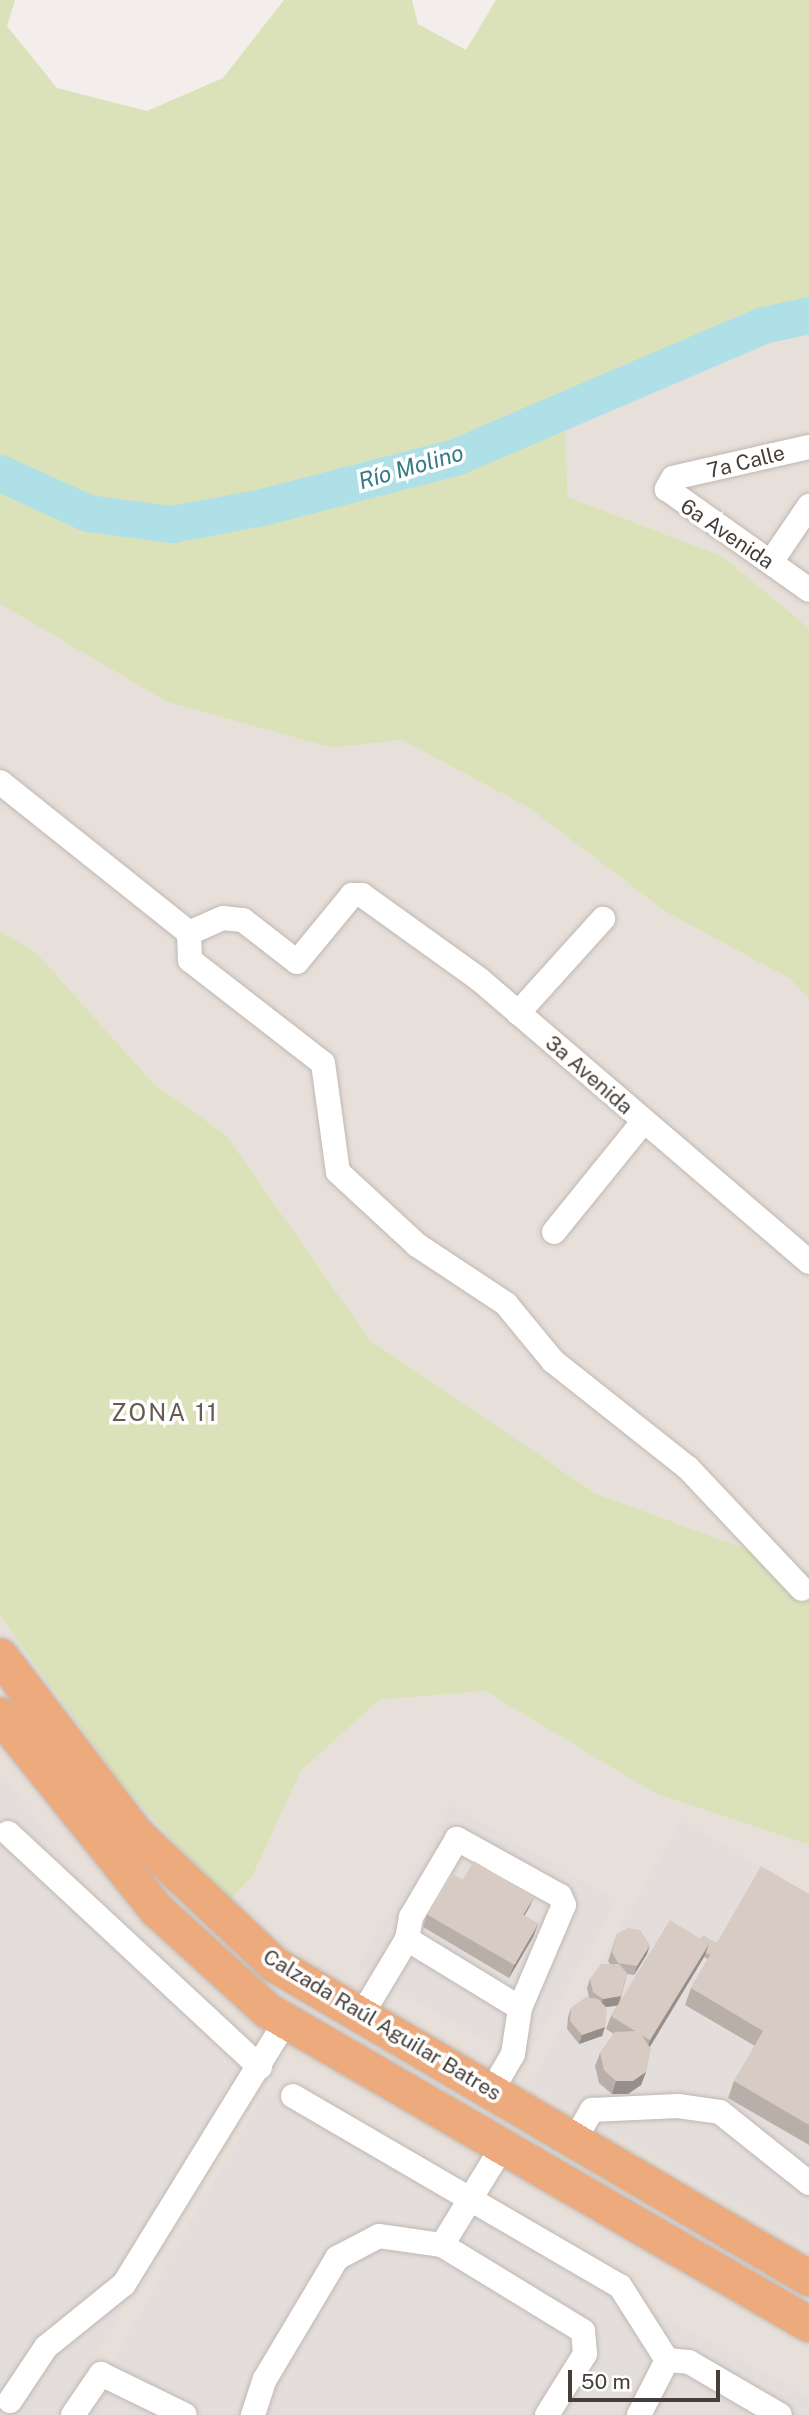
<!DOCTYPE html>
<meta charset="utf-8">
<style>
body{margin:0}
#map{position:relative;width:809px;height:2415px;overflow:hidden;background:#f3eeeb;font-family:"Public Sans",sans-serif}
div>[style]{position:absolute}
.residential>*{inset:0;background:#e7dfd9}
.industrial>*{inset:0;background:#e3dedc;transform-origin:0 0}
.green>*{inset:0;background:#dbe2b9}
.river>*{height:37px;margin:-18.5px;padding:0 18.5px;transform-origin:18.5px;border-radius:18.5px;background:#afe0e8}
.roads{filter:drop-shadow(0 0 2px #c1b7b1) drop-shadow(0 0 2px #c1b7b1)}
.minor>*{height:24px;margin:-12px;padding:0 12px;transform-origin:12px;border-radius:12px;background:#fff}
.highway>*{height:35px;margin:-17.5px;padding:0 17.5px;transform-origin:17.5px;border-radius:17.5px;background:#edaa7c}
.wall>*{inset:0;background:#b9afa9}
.shaded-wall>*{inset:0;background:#968e89}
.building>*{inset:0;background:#d7cbc4;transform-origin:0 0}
span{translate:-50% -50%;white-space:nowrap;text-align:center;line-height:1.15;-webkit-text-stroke:7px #fff;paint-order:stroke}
.street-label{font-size:21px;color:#473e39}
.water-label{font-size:23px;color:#367b88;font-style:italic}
.quarter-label{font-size:24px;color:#685952;letter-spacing:2px}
.scale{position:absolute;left:568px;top:2370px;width:152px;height:32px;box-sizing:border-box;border:4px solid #473e39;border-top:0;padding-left:9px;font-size:21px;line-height:24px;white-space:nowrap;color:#473e39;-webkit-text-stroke:5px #fff;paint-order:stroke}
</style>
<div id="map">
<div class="residential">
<i style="clip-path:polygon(809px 323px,809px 628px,722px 556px,568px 497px,564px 402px,735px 339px)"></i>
<i style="clip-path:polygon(0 604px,167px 702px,332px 748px,402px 740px,529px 808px,666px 912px,790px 979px,809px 999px,809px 1572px,595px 1493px,370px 1340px,226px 1135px,153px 1083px,37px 953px,0 931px)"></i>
<i style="clip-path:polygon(0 1616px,123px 1786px,228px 1902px,252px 1877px,301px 1771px,379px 1700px,485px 1691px,654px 1793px,809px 1845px,809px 2415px,0 2415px)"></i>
</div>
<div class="industrial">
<i style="clip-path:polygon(0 1772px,103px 1905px,264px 2049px,65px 2415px,0 2415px)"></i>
<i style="left:451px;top:1805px;width:192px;height:187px;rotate:30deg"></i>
<i style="clip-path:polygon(681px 1820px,809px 1894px,809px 2247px,529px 2085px)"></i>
<i style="clip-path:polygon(265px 2091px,809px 2398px,809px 2415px,83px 2415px)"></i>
</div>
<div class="green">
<i style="clip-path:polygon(0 0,15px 0,7px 26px,57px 88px,147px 111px,223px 78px,284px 0,412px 0,418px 24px,466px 50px,496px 0,809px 0,809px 323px,735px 339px,564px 402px,568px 497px,722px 556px,809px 628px,809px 999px,790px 979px,666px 912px,529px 808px,402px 740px,332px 748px,167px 702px,0 604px)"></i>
<i style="clip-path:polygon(0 931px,37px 953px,153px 1083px,226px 1135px,370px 1340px,595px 1493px,809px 1572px,809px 1845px,654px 1793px,485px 1691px,379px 1700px,301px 1771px,252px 1877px,228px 1902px,123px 1786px,0 1616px)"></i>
</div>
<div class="river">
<i style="left:0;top:473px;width:97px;rotate:24.4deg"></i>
<i style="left:88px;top:513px;width:85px;rotate:7.5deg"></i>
<i style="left:172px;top:524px;width:92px;rotate:-10.7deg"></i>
<i style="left:262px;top:507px;width:199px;rotate:-14.5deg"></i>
<i style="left:455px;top:457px;width:335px;rotate:-23.2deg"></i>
<i style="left:763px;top:325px;width:47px;rotate:-12.3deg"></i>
</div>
<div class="roads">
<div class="minor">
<i style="left:809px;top:447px;width:139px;rotate:167.2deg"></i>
<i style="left:673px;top:478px;width:13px;rotate:119deg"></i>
<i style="left:667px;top:489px;width:174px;rotate:35.4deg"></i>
<i style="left:771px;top:562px;width:68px;rotate:-55.8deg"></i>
<i style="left:0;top:782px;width:242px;rotate:38.6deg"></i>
<i style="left:189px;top:933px;width:27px;rotate:88deg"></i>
<i style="left:190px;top:960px;width:168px;rotate:37.8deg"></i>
<i style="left:323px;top:1063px;width:110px;rotate:82.2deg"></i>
<i style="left:338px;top:1172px;width:108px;rotate:42.7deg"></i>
<i style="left:417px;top:1245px;width:107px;rotate:33.5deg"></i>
<i style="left:506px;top:1304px;width:74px;rotate:50.5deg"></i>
<i style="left:553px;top:1361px;width:172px;rotate:38.4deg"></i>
<i style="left:688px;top:1468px;width:166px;rotate:46.7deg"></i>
<i style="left:189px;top:933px;width:37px;rotate:-24deg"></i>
<i style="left:223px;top:918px;width:20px;rotate:6deg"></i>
<i style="left:243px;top:920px;width:68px;rotate:37.9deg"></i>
<i style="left:297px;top:962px;width:87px;rotate:-50.6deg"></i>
<i style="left:352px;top:895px;width:10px"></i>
<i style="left:362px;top:895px;width:144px;rotate:35.7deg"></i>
<i style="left:479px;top:979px;width:435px;rotate:40.6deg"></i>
<i style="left:518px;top:1013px;width:127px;rotate:-47.9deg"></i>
<i style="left:554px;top:1232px;width:141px;rotate:-51deg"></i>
<i style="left:8px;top:1833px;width:344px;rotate:42.9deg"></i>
<i style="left:361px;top:2016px;width:90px;rotate:-59.1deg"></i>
<i style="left:491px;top:2092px;width:44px;rotate:-59.9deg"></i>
<i style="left:513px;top:2054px;width:47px;rotate:-81.3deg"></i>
<i style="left:520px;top:2008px;width:112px;rotate:-66.9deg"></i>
<i style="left:564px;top:1905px;width:10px;rotate:-114deg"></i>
<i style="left:560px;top:1896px;width:118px;rotate:-151deg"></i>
<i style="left:457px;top:1839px;width:91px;rotate:120.5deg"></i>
<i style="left:411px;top:1917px;width:22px;rotate:100deg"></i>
<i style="left:407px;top:1939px;width:132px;rotate:31.4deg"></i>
<i style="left:293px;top:2096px;width:378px;rotate:30.2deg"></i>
<i style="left:620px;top:2286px;width:88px;rotate:57.6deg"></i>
<i style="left:667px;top:2360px;width:22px;rotate:5deg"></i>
<i style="left:689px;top:2362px;width:105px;rotate:30.2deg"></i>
<i style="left:574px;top:2141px;width:36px;rotate:-60deg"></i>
<i style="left:592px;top:2110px;width:86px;rotate:-2.7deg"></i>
<i style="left:678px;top:2106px;width:42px;rotate:8.1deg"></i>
<i style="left:720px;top:2112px;width:114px;rotate:38.6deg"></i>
<i style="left:504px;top:2144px;width:119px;rotate:121.5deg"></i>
<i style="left:442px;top:2245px;width:165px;rotate:31.4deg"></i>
<i style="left:583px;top:2331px;width:23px;rotate:85deg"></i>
<i style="left:585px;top:2354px;width:72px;rotate:121.9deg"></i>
<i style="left:10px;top:2401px;width:65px;rotate:-56.3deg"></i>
<i style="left:46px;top:2347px;width:100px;rotate:-38.9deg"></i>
<i style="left:124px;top:2284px;width:309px;rotate:-58.4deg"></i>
<i style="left:73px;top:2415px;width:50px;rotate:-55.7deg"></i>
<i style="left:101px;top:2374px;width:93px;rotate:26deg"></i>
<i style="left:253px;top:2415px;width:38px;rotate:-72deg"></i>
<i style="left:265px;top:2379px;width:141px;rotate:-59.2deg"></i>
<i style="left:337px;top:2258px;width:47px;rotate:-27.6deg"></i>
<i style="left:379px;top:2236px;width:64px;rotate:8.1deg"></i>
<i style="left:639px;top:2415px;width:62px;rotate:-63deg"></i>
</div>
<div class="highway">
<i style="left:0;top:1656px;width:224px;rotate:52.6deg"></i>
<i style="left:136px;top:1834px;width:190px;rotate:43.3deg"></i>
<i style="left:274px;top:1964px;width:620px;rotate:30.41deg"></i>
<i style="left:0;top:1715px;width:250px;rotate:51.2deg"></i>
<i style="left:157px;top:1910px;width:149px;rotate:42.3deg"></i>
<i style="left:267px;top:2010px;width:626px;rotate:30.09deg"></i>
</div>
</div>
<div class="wall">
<i style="clip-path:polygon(463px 1880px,530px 1906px,524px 1916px,538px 1924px,533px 1937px,509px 1978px,423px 1927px,427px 1914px)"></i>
<i style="clip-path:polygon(809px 1894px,809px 2145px,728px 2098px,734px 2081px,755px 2046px,685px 2005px,691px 1988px,708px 1959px,704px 1957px,650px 2047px,646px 2072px,641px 2085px,628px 2094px,612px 2094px,599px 2083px,595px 2066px,600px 2053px,614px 2034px,606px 2029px,611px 2016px,617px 2006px,606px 2007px,605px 2027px,602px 2036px,579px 2044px,567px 2029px,568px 2017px,571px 2008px,589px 1997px,587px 1988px,590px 1979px,610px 1964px,608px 1961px,617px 1934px,647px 1954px,634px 1975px,627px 1974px,620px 2002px,700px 1939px,717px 1943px)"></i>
</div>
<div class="shaded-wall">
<i style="clip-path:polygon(534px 1897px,530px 1906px,517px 1928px,521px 1919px)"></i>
<i style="clip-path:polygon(538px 1924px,533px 1937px,509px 1978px,514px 1965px)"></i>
<i style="clip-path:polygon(709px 1944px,704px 1957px,646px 2053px,650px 2040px)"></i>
<i style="clip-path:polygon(650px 1945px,647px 1954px,634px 1975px,637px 1966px)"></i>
<i style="clip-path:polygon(621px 1996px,618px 2005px,600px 2008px,603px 1999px)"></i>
<i style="clip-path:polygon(605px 2027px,602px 2036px,579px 2044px,582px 2035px)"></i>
<i style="clip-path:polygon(646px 2072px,641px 2085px,628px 2094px,612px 2094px,616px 2081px)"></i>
</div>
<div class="building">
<i style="left:474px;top:1861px;width:70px;height:22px;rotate:31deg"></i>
<i style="clip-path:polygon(761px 1866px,809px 1894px,809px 2125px,734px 2081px,763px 2031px,691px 1988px)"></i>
<i style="left:451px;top:1873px;width:101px;height:48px;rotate:30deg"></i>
<i style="clip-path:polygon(670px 1920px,709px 1944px,650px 2040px,642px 2036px,651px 2049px,646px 2072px,633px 2081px,616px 2081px,604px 2070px,600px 2053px,615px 2032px,635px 2031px,611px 2016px)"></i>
<i style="clip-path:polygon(628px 1928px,640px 1930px,650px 1945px,637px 1966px,618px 1963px,612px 1952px,617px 1934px)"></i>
<i style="clip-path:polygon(703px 1935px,717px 1943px,710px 1955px,706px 1953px,709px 1944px,700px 1939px)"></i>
<i style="clip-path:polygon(601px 1964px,619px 1964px,627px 1973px,621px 1996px,603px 1999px,593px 1992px,590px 1979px)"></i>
<i style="clip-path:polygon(586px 1997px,598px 1999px,607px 2008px,605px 2027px,582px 2035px,570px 2021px,571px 2008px)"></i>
</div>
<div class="street-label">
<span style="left:746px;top:462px;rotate:-14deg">7a Calle</span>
<span style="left:727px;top:534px;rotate:34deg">6a Avenida</span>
<span style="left:589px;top:1075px;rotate:41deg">3a Avenida</span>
<span style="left:382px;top:2025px;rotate:31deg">Calzada Raúl Aguilar Batres</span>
</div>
<div class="water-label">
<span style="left:411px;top:467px;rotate:-16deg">Río Molino</span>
</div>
<div class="quarter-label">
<span style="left:165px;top:1413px">ZONA 11</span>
</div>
<div class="scale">50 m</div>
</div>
